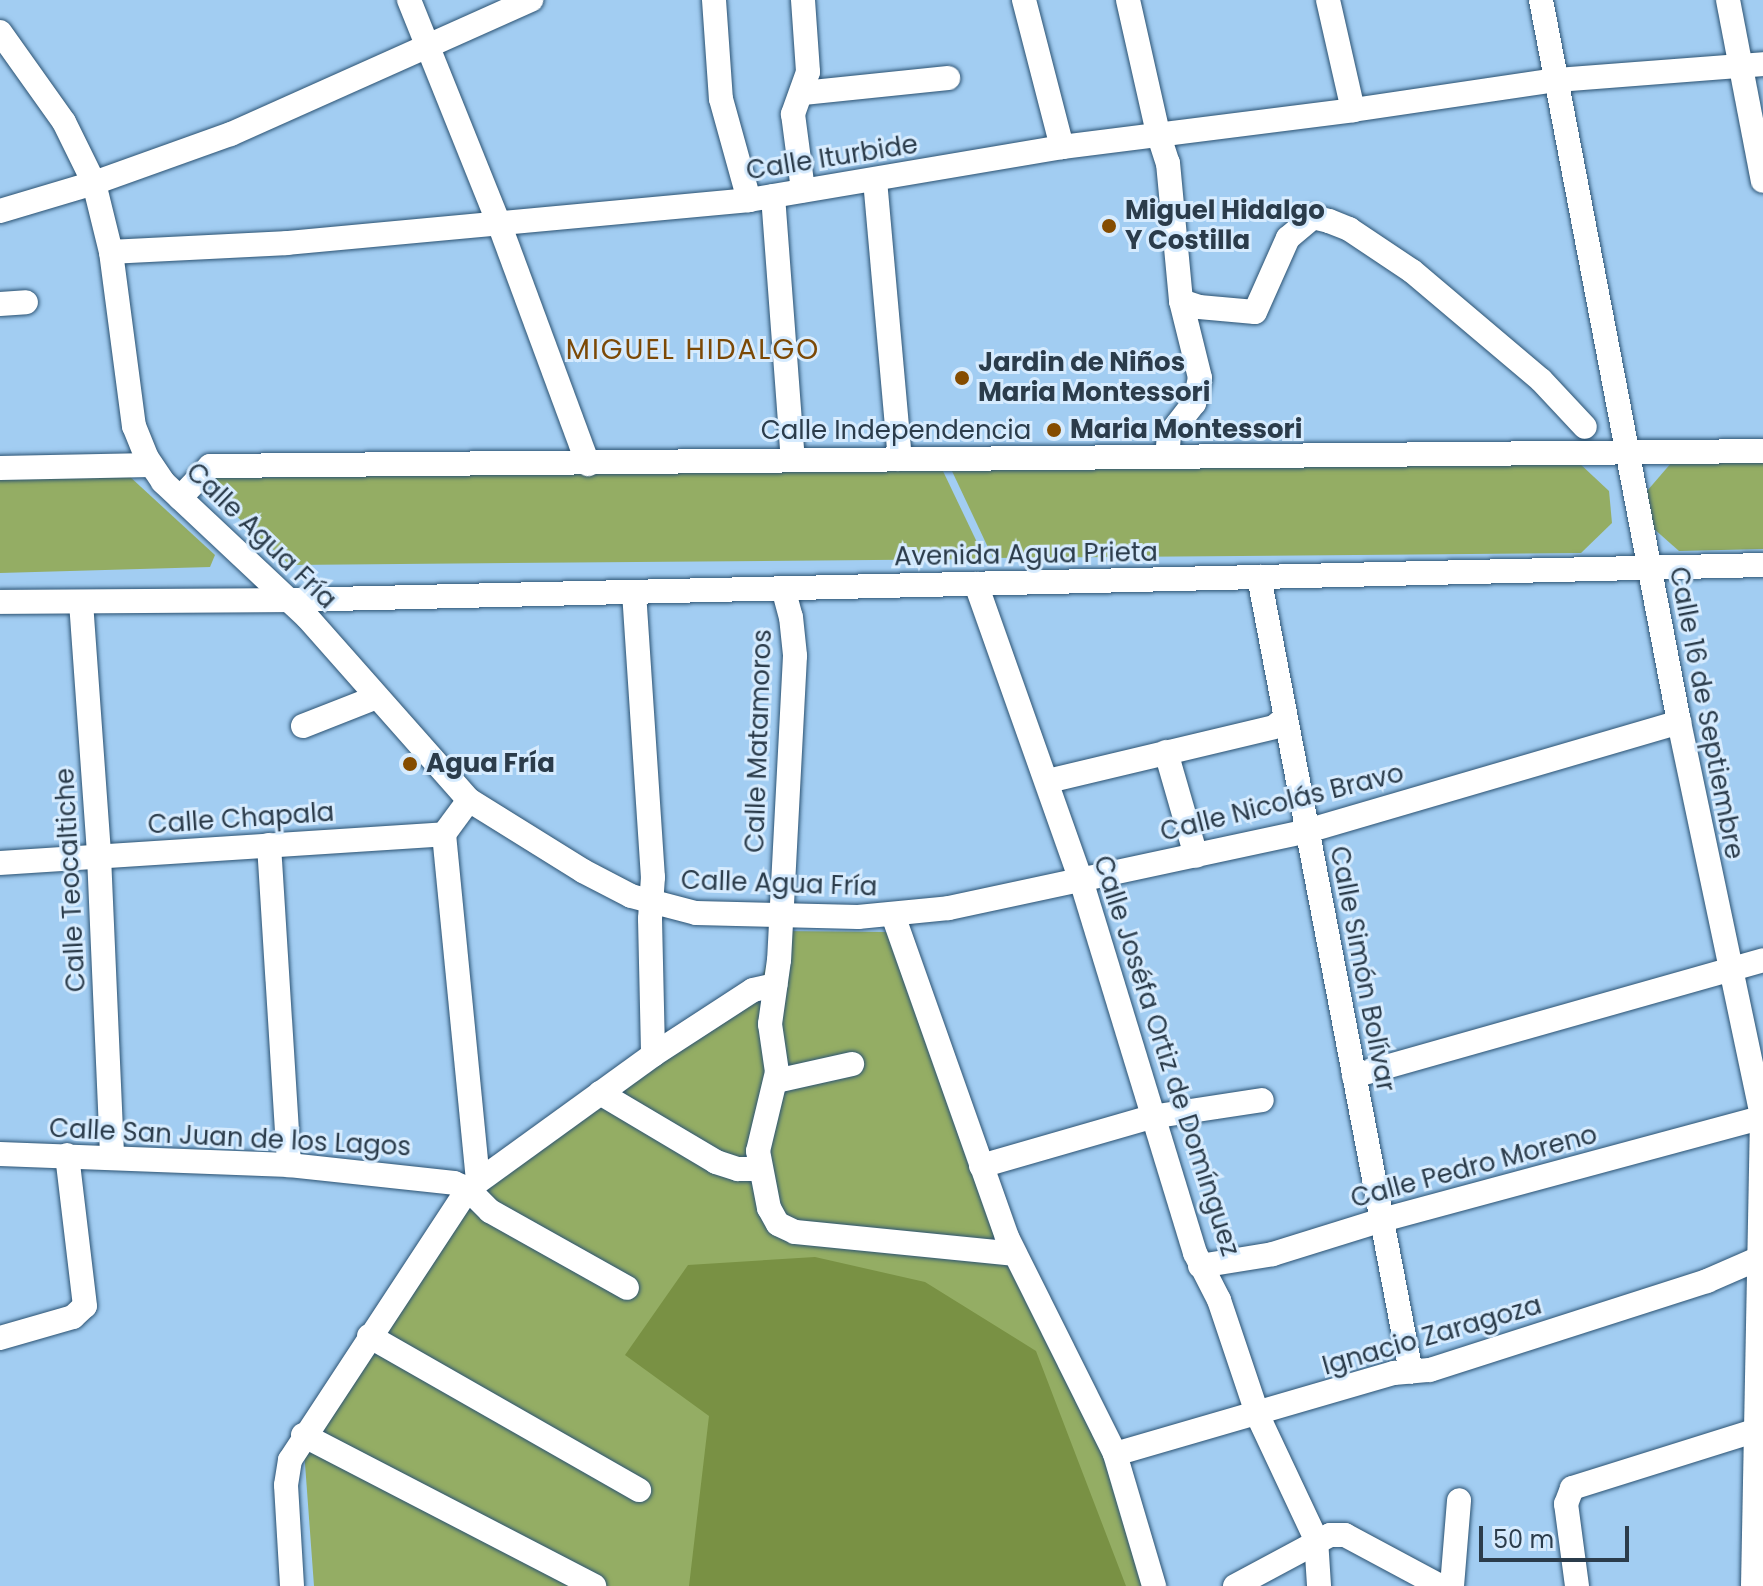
<!DOCTYPE html>
<meta charset="utf-8">
<style>
body{margin:0}
#map{position:relative;width:1763px;height:1586px;overflow:hidden;background:#a2cdf2;font-family:Poppins,sans-serif}
div>[style]{position:absolute}
.green>*{inset:0;background:#94ad64}
.forest>*{inset:0;background:#799144}
.roads{filter:drop-shadow(0 0 2px #2b5272) drop-shadow(0 0 2px #2b5272)}
.minor>*{height:24px;margin:-12px;padding:0 12px;transform-origin:12px;border-radius:12px;background:#fff}
.dots>*{width:22px;height:22px;translate:-50% -50%;box-sizing:border-box;border:4px solid #d6ebfe;border-radius:50%}
span{translate:-50% -50%;white-space:nowrap;text-align:center;line-height:1.15;-webkit-text-stroke:6px #d6ebfe;paint-order:stroke}
.street-label{font-size:26px;color:#2b3c4b}
.poi-label{font-size:26px;color:#2b3c4b;font-weight:700}
.left{translate:0 -50%;text-align:left}
.neighbourhood-label{font-size:28px;color:#7c4906;letter-spacing:2px}
.scale{position:absolute;left:1479px;top:1526px;width:150px;height:36px;box-sizing:border-box;border:4px solid #2b3c4b;border-top:0;padding-left:10px;font-size:24px;line-height:28px;white-space:nowrap;color:#2b3c4b;-webkit-text-stroke:6px #d6ebfe;paint-order:stroke}
</style>
<div id="map">
<div class="green">
<i style="clip-path:polygon(1763px 460px,1763px 549px,1679px 551px,1653px 528px,1647px 491px,1672px 462px)"></i>
<i style="clip-path:polygon(1578px 462px,1609px 491px,1612px 523px,1581px 553px,993px 558px,951px 469px)"></i>
<i style="clip-path:polygon(942px 469px,985px 559px,290px 565px,210px 492px,216px 478px)"></i>
<i style="clip-path:polygon(128px 475px,215px 555px,210px 567px,0 573px,0 479px)"></i>
<i style="clip-path:polygon(776px 931px,894px 932px,1158px 1586px,314px 1586px,304px 1450px,479px 1179px,762px 978px)"></i>
</div>
<div class="forest">
<i style="clip-path:polygon(815px 1257px,925px 1282px,1036px 1351px,1126px 1586px,689px 1586px,709px 1416px,625px 1355px,688px 1265px)"></i>
</div>
<div class="roads">
<div class="minor">
<i style="left:409px;top:0;width:244px;rotate:68.1deg"></i>
<i style="left:500px;top:226px;width:254px;rotate:69.7deg"></i>
<i style="left:714px;top:0;width:99px;rotate:86deg"></i>
<i style="left:721px;top:99px;width:105px;rotate:74.5deg"></i>
<i style="left:803px;top:0;width:72px;rotate:86deg"></i>
<i style="left:808px;top:72px;width:45px;rotate:109.7deg"></i>
<i style="left:793px;top:114px;width:77px;rotate:82.5deg"></i>
<i style="left:1024px;top:0;width:152px;rotate:75.5deg"></i>
<i style="left:1128px;top:0;width:136px;rotate:77.3deg"></i>
<i style="left:1158px;top:133px;width:32px;rotate:72deg"></i>
<i style="left:1168px;top:163px;width:139px;rotate:84.6deg"></i>
<i style="left:1181px;top:301px;width:79px;rotate:76.1deg"></i>
<i style="left:1200px;top:378px;width:26px;rotate:103deg"></i>
<i style="left:1194px;top:403px;width:41px;rotate:128deg"></i>
<i style="left:1169px;top:435px;width:22px;rotate:95deg"></i>
<i style="left:1328px;top:0;width:113px;rotate:77.2deg"></i>
<i style="left:1541px;top:0;width:735px;rotate:79.18deg"></i>
<i style="left:1679px;top:722px;width:404px;rotate:78.1deg"></i>
<i style="left:1762px;top:1117px;width:469px;rotate:91.1deg"></i>
<i style="left:1728px;top:0;width:184px;rotate:79.1deg"></i>
<i style="left:0;top:32px;width:110px;rotate:54.6deg"></i>
<i style="left:64px;top:122px;width:68px;rotate:63.8deg"></i>
<i style="left:94px;top:183px;width:71px;rotate:76.2deg"></i>
<i style="left:111px;top:252px;width:176px;rotate:82.5deg"></i>
<i style="left:134px;top:426px;width:35px;rotate:68deg"></i>
<i style="left:147px;top:458px;width:29px;rotate:56deg"></i>
<i style="left:163px;top:482px;width:197px;rotate:43.2deg"></i>
<i style="left:307px;top:617px;width:244px;rotate:48.5deg"></i>
<i style="left:469px;top:800px;width:134px;rotate:31.9deg"></i>
<i style="left:583px;top:871px;width:54px;rotate:27.5deg"></i>
<i style="left:631px;top:896px;width:67px;rotate:14.7deg"></i>
<i style="left:696px;top:913px;width:162px;rotate:1.4deg"></i>
<i style="left:858px;top:917px;width:91px;rotate:-5.6deg"></i>
<i style="left:949px;top:908px;width:366px;rotate:-12.1deg"></i>
<i style="left:1307px;top:831px;width:388px;rotate:-16.3deg"></i>
<i style="left:803px;top:93px;width:146px;rotate:-5.9deg"></i>
<i style="left:875px;top:180px;width:280px;rotate:84.9deg"></i>
<i style="left:773px;top:196px;width:264px;rotate:85.7deg"></i>
<i style="left:0;top:211px;width:98px;rotate:-16.6deg"></i>
<i style="left:94px;top:183px;width:145px;rotate:-19.7deg"></i>
<i style="left:231px;top:134px;width:329px;rotate:-24.1deg"></i>
<i style="left:111px;top:252px;width:176px;rotate:-2.9deg"></i>
<i style="left:287px;top:243px;width:464px;rotate:-5.3deg"></i>
<i style="left:749px;top:200px;width:317px;rotate:-9.6deg"></i>
<i style="left:1062px;top:147px;width:293px;rotate:-7.2deg"></i>
<i style="left:1353px;top:110px;width:206px;rotate:-8.4deg"></i>
<i style="left:1557px;top:80px;width:207px;rotate:-4.4deg"></i>
<i style="left:1181px;top:301px;width:19px;rotate:18deg"></i>
<i style="left:1199px;top:307px;width:56px;rotate:5.1deg"></i>
<i style="left:1255px;top:312px;width:81px;rotate:-66deg"></i>
<i style="left:1288px;top:238px;width:33px;rotate:-40deg"></i>
<i style="left:1313px;top:217px;width:16px;rotate:14deg"></i>
<i style="left:1329px;top:221px;width:22px;rotate:22deg"></i>
<i style="left:1349px;top:229px;width:76px;rotate:33.7deg"></i>
<i style="left:1412px;top:271px;width:169px;rotate:40.2deg"></i>
<i style="left:1541px;top:380px;width:64px;rotate:46.9deg"></i>
<i style="left:0;top:304px;width:26px;rotate:-4deg"></i>
<i style="left:0;top:468px;width:151px;rotate:-1.1deg"></i>
<i style="left:180px;top:498px;width:44px;rotate:-46.8deg"></i>
<i style="left:210px;top:466px;width:1553px;rotate:-0.55deg"></i>
<i style="left:1259px;top:577px;width:809px;rotate:79.18deg"></i>
<i style="left:976px;top:584px;width:314px;rotate:70.5deg"></i>
<i style="left:1081px;top:880px;width:390px;rotate:73deg"></i>
<i style="left:1195px;top:1253px;width:53px;rotate:62.9deg"></i>
<i style="left:1219px;top:1300px;width:122px;rotate:71.4deg"></i>
<i style="left:1258px;top:1416px;width:136px;rotate:64.8deg"></i>
<i style="left:1316px;top:1539px;width:47px;rotate:86.3deg"></i>
<i style="left:783px;top:588px;width:30px;rotate:75deg"></i>
<i style="left:791px;top:617px;width:39px;rotate:84deg"></i>
<i style="left:795px;top:656px;width:304px;rotate:93deg"></i>
<i style="left:779px;top:960px;width:65px;rotate:98deg"></i>
<i style="left:770px;top:1024px;width:49px;rotate:81.7deg"></i>
<i style="left:777px;top:1072px;width:81px;rotate:103.5deg"></i>
<i style="left:758px;top:1151px;width:58px;rotate:79.1deg"></i>
<i style="left:769px;top:1208px;width:18px;rotate:61deg"></i>
<i style="left:778px;top:1224px;width:19px;rotate:25deg"></i>
<i style="left:795px;top:1232px;width:220px;rotate:5.7deg"></i>
<i style="left:634px;top:592px;width:286px;rotate:86.2deg"></i>
<i style="left:653px;top:877px;width:42px;rotate:94.1deg"></i>
<i style="left:650px;top:919px;width:136px;rotate:88.7deg"></i>
<i style="left:0;top:602px;width:290px;rotate:-0.4deg"></i>
<i style="left:290px;top:600px;width:1473px;rotate:-1.36deg"></i>
<i style="left:81px;top:602px;width:255px;rotate:85.9deg"></i>
<i style="left:99px;top:856px;width:300px;rotate:87.5deg"></i>
<i style="left:303px;top:726px;width:79px;rotate:-21.4deg"></i>
<i style="left:1166px;top:752px;width:108px;rotate:73.9deg"></i>
<i style="left:1048px;top:781px;width:232px;rotate:-13.4deg"></i>
<i style="left:1274px;top:727px;width:14px;rotate:-39deg"></i>
<i style="left:444px;top:834px;width:347px;rotate:84.4deg"></i>
<i style="left:269px;top:845px;width:321px;rotate:86.4deg"></i>
<i style="left:0;top:863px;width:445px;rotate:-3.7deg"></i>
<i style="left:444px;top:834px;width:42px;rotate:-53.7deg"></i>
<i style="left:893px;top:915px;width:342px;rotate:70.5deg"></i>
<i style="left:1007px;top:1237px;width:242px;rotate:63.5deg"></i>
<i style="left:1115px;top:1454px;width:138px;rotate:73.5deg"></i>
<i style="left:1354px;top:1076px;width:425px;rotate:-15.8deg"></i>
<i style="left:776px;top:1081px;width:78px;rotate:-12.6deg"></i>
<i style="left:600px;top:1093px;width:135px;rotate:30.7deg"></i>
<i style="left:716px;top:1162px;width:23px;rotate:18deg"></i>
<i style="left:738px;top:1169px;width:22px"></i>
<i style="left:0;top:1154px;width:289px;rotate:2.2deg"></i>
<i style="left:289px;top:1165px;width:166px;rotate:6.2deg"></i>
<i style="left:454px;top:1183px;width:15px;rotate:23deg"></i>
<i style="left:468px;top:1189px;width:31px;rotate:45deg"></i>
<i style="left:490px;top:1211px;width:157px;rotate:29.3deg"></i>
<i style="left:981px;top:1166px;width:177px;rotate:-16.1deg"></i>
<i style="left:1151px;top:1117px;width:112px;rotate:-8.7deg"></i>
<i style="left:1200px;top:1266px;width:74px;rotate:-9.3deg"></i>
<i style="left:1273px;top:1254px;width:114px;rotate:-17.3deg"></i>
<i style="left:1382px;top:1220px;width:395px;rotate:-15.1deg"></i>
<i style="left:369px;top:1336px;width:311px;rotate:29.7deg"></i>
<i style="left:0;top:1338px;width:76px;rotate:-16deg"></i>
<i style="left:73px;top:1317px;width:16px;rotate:-43deg"></i>
<i style="left:85px;top:1306px;width:152px;rotate:-96.8deg"></i>
<i style="left:303px;top:1435px;width:328px;rotate:27.4deg"></i>
<i style="left:1115px;top:1454px;width:291px;rotate:-16.2deg"></i>
<i style="left:1394px;top:1373px;width:36px;rotate:-5deg"></i>
<i style="left:1430px;top:1370px;width:291px;rotate:-17.8deg"></i>
<i style="left:1707px;top:1281px;width:58px;rotate:-23.5deg"></i>
<i style="left:292px;top:1586px;width:101px;rotate:-93.4deg"></i>
<i style="left:286px;top:1485px;width:25px;rotate:-81deg"></i>
<i style="left:290px;top:1460px;width:324px;rotate:-56.7deg"></i>
<i style="left:468px;top:1189px;width:228px;rotate:-35.9deg"></i>
<i style="left:653px;top:1055px;width:119px;rotate:-33deg"></i>
<i style="left:753px;top:990px;width:23px;rotate:-13deg"></i>
<i style="left:1235px;top:1586px;width:108px;rotate:-28.2deg"></i>
<i style="left:1330px;top:1535px;width:15px"></i>
<i style="left:1345px;top:1535px;width:108px;rotate:28.2deg"></i>
<i style="left:1452px;top:1586px;width:86px;rotate:-85.3deg"></i>
<i style="left:1577px;top:1586px;width:83px;rotate:-97.6deg"></i>
<i style="left:1566px;top:1504px;width:17px;rotate:-69deg"></i>
<i style="left:1572px;top:1488px;width:200px;rotate:-17.4deg"></i>
</div>
</div>
<div class="dots">
<i style="left:1109px;top:226px;background:#854c00"></i>
<i style="left:962px;top:378px;background:#854c00"></i>
<i style="left:1054px;top:430px;background:#854c00"></i>
<i style="left:410px;top:764px;background:#854c00"></i>
</div>
<div class="street-label">
<span style="left:832px;top:158px;rotate:-9deg">Calle Iturbide</span>
<span style="left:896px;top:431px">Calle Independencia</span>
<span style="left:261px;top:536px;rotate:44deg">Calle Agua Fría</span>
<span style="left:1026px;top:555px;rotate:-1deg">Avenida Agua Prieta</span>
<span style="left:1706px;top:713px;rotate:79deg">Calle 16 de Septiembre</span>
<span style="left:759px;top:741px;rotate:-88deg">Calle Matamoros</span>
<span style="left:1282px;top:803px;rotate:-14deg">Calle Nicolás Bravo</span>
<span style="left:241px;top:819px;rotate:-4deg">Calle Chapala</span>
<span style="left:71px;top:880px;rotate:-93deg">Calle Teocaltiche</span>
<span style="left:779px;top:884px;rotate:2deg">Calle Agua Fría</span>
<span style="left:1362px;top:969px;rotate:79deg">Calle Simón Bolívar</span>
<span style="left:1166px;top:1056px;rotate:72deg">Calle Joséfa Ortiz de Domínguez</span>
<span style="left:230px;top:1138px;rotate:3deg">Calle San Juan de los Lagos</span>
<span style="left:1474px;top:1167px;rotate:-15deg">Calle Pedro Moreno</span>
<span style="left:1432px;top:1336px;rotate:-16deg">Ignacio Zaragoza</span>
</div>
<div class="poi-label">
<span class="left" style="left:1125px;top:226px">Miguel Hidalgo<br>Y Costilla</span>
<span class="left" style="left:978px;top:378px">Jardin de Niños<br>Maria Montessori</span>
<span class="left" style="left:1070px;top:430px">Maria Montessori</span>
<span class="left" style="left:426px;top:764px">Agua Fría</span>
</div>
<div class="neighbourhood-label">
<span style="left:693px;top:350px">MIGUEL HIDALGO</span>
</div>
<div class="scale">50 m</div>
</div>
